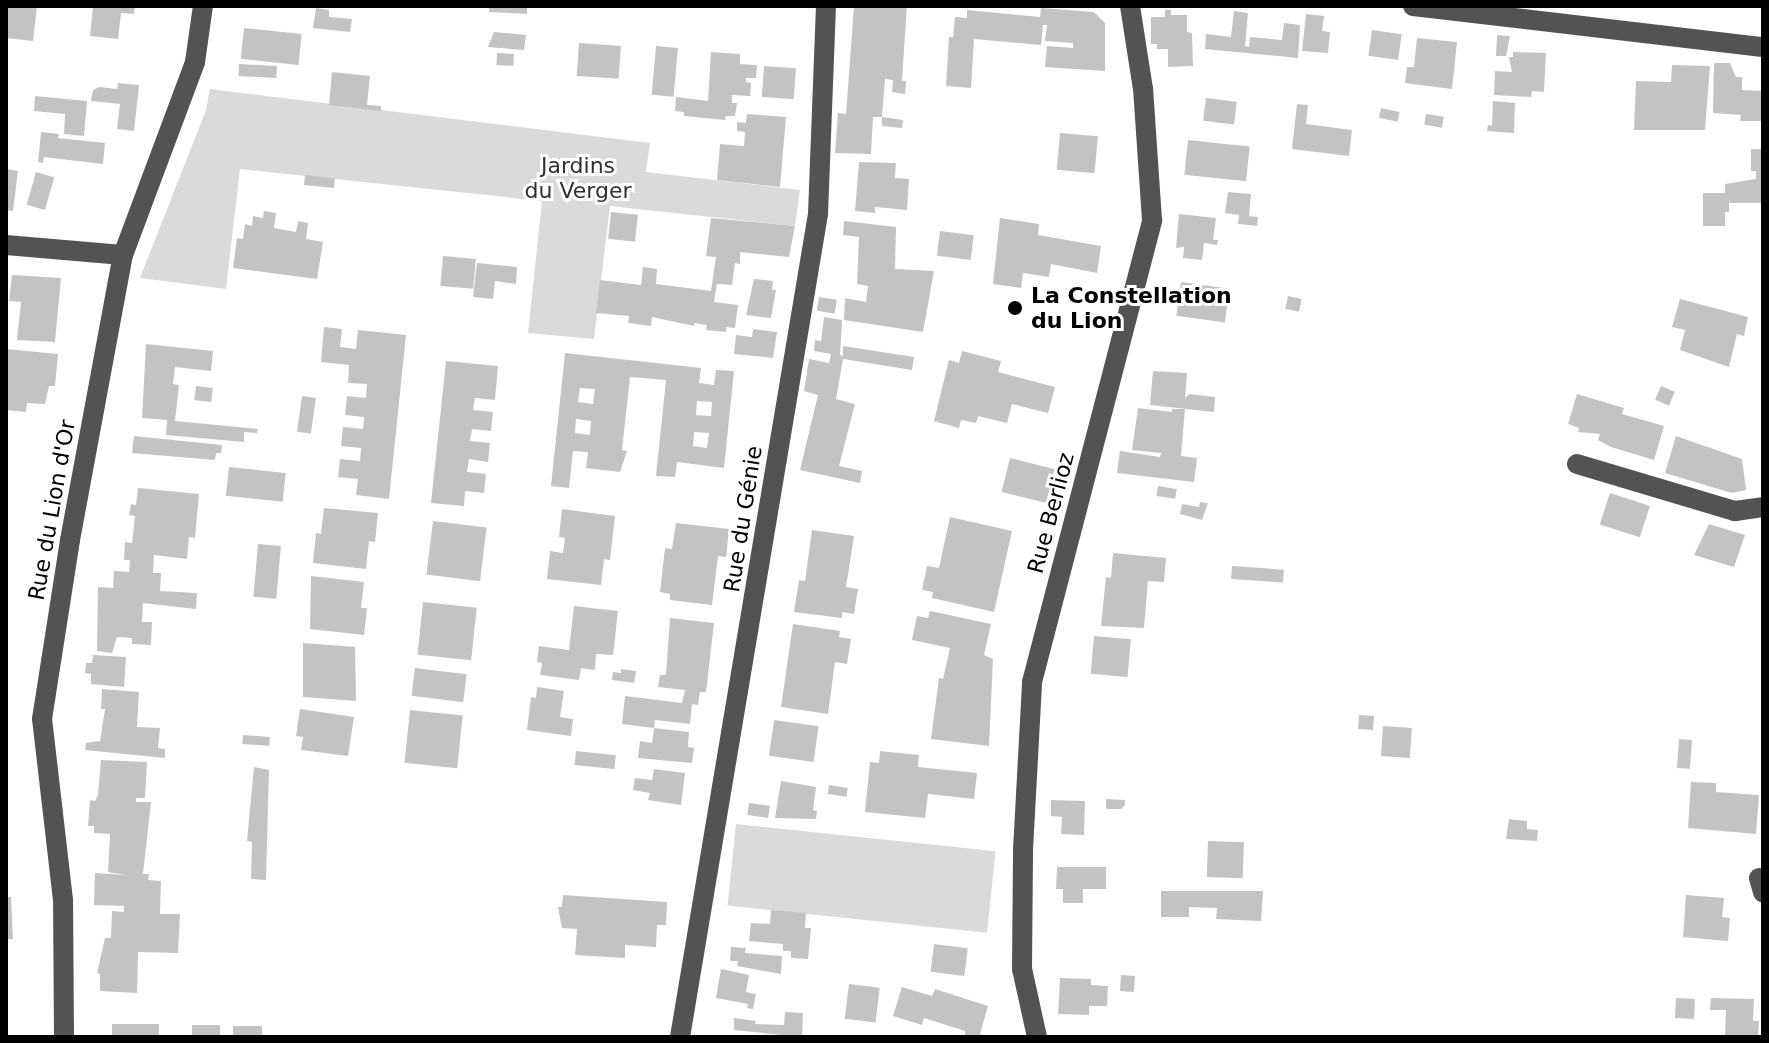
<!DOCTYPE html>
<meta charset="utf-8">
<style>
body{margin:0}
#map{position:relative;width:1769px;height:1043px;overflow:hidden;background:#fff;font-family:"DejaVu Sans",sans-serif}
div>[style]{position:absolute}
.green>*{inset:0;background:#dadada;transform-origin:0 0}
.building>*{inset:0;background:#c3c3c3;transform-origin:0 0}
.minor>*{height:20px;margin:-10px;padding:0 10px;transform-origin:10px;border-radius:10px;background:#535353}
.dots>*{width:22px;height:22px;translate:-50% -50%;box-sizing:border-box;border:4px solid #fff;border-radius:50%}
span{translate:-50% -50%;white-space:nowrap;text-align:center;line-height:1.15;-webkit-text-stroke:6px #fff;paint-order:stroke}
.park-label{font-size:22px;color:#313131}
.poi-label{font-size:22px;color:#000;font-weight:700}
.left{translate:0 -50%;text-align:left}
.street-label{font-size:22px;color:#000}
.frame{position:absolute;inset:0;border:8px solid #000;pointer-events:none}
</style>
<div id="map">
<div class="green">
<i style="clip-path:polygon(210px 89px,650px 143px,646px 172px,800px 190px,795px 226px,610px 206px,594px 339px,528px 333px,542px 201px,240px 169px,226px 289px,140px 278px,206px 110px)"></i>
<i style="left:736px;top:824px;width:261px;height:82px;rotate:6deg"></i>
</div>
<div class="building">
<i style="clip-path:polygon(7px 6px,37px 6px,33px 41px,6px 38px)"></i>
<i style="clip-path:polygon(93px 6px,135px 6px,134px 14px,121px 13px,118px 39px,90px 36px)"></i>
<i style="clip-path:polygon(489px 6px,527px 6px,527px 14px,489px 12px)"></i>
<i style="clip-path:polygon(854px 6px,907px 6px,902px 81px,906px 81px,905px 94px,892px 92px,893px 80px,885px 79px,882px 117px,903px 120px,902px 128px,882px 126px,882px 117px,873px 117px,871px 154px,835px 153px,838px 113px,846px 114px)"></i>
<i style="clip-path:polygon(316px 8px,329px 10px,329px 17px,352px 19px,350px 32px,313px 28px)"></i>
<i style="clip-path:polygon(1041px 8px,1094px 12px,1105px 23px,1105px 71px,1045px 67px,1047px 46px,1073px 48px,1073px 43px,1045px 41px,1047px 25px,1043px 25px,1041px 45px,974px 39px,971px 88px,946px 86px,949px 37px,953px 37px,955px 17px,967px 18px,967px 10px,1040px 17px)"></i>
<i style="clip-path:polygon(1165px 10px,1171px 10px,1171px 15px,1187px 15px,1187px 32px,1192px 33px,1193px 66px,1168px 67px,1168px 49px,1157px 49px,1157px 44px,1151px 44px,1151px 17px,1165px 17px)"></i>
<i style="clip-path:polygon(1234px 11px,1248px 13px,1245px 46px,1249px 47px,1250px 37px,1282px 40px,1284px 23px,1300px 25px,1298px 58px,1205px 49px,1206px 34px,1231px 37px)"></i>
<i style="clip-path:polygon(1306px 14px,1324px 16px,1322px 31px,1330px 32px,1328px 53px,1302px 51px)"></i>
<i style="left:244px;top:28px;width:58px;height:31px;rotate:6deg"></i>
<i style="left:1372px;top:30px;width:30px;height:26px;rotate:8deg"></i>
<i style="clip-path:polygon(494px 32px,526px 35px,524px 50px,488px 47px)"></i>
<i style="clip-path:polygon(1497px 35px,1510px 36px,1506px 56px,1496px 56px)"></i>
<i style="clip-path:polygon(1417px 38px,1457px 42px,1452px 89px,1405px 83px,1407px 67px,1414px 67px)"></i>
<i style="left:579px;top:43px;width:42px;height:33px;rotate:4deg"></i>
<i style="left:656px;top:46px;width:22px;height:49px;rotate:5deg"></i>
<i style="clip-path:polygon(711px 52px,740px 54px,740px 64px,757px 65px,756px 78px,746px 78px,746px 82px,751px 83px,750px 96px,732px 95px,732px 103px,737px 103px,735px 116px,726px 116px,725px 120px,684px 116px,684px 112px,675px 111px,676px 97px,708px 101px)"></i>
<i style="clip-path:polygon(1513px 52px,1546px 53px,1544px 92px,1532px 91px,1531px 97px,1494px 95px,1495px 71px,1512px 72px,1509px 57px,1513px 57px)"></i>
<i style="left:497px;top:53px;width:17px;height:12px;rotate:3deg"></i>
<i style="clip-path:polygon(1714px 63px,1730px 63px,1736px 77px,1742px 77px,1742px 90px,1763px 91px,1763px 121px,1740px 121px,1741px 115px,1713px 113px)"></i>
<i style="left:239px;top:64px;width:38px;height:12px;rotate:3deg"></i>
<i style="clip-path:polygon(1672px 65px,1710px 66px,1705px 130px,1634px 130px,1636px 81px,1671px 82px)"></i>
<i style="left:764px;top:66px;width:32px;height:31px;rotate:4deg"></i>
<i style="clip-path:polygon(332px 72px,370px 76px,367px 105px,381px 106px,381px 111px,329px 105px)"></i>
<i style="clip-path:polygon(118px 83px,139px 85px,134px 131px,117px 129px,120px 104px,91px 101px,93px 90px,99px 87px,117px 89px)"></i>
<i style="clip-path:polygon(35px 96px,87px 101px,84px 136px,64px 134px,65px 114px,34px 111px)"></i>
<i style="left:1206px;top:98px;width:31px;height:23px;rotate:7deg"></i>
<i style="clip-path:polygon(1493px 101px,1515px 103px,1514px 133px,1487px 131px,1488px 125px,1492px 126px)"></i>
<i style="clip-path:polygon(1297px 104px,1308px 105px,1306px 124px,1352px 130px,1349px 156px,1292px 149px)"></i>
<i style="left:1381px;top:108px;width:19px;height:10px;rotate:12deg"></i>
<i style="clip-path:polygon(747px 114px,786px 117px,780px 187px,717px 180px,720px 144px,744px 146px,745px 132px,737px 131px,737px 122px,746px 123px)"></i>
<i style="left:1426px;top:114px;width:18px;height:11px;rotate:9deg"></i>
<i style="clip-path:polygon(41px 132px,59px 134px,58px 138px,105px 143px,103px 164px,44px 157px,43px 163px,38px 162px)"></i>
<i style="left:1060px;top:133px;width:38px;height:37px;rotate:5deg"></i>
<i style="left:1188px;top:140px;width:62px;height:35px;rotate:6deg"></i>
<i style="clip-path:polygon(1751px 149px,1763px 149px,1763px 203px,1729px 203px,1729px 212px,1725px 212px,1725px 226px,1703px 226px,1703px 193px,1725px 193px,1725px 184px,1756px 179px,1756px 171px,1751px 171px)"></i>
<i style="clip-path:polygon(859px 162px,896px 163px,895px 178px,909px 179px,907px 210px,875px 207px,875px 213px,855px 211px)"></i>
<i style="clip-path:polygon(6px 169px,18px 171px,13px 211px,6px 210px)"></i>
<i style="left:36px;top:172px;width:19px;height:34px;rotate:16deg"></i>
<i style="left:305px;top:175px;width:30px;height:10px;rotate:6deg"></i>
<i style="clip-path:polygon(1228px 192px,1251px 194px,1249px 216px,1258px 217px,1257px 226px,1238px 224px,1239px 215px,1225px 213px)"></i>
<i style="clip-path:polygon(264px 211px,276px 213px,274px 228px,296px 232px,298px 221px,308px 223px,306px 239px,323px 242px,317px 279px,233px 268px,237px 238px,243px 239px,245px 224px,252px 226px,253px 216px,263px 218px)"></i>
<i style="left:611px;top:212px;width:27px;height:27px;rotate:6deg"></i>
<i style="clip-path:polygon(1179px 214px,1216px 218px,1213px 240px,1218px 240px,1217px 245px,1204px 243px,1202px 260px,1183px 258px,1184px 247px,1176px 248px)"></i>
<i style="clip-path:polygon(711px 218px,795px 226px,789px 257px,740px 252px,740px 264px,735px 263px,732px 285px,717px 284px,714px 302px,738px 305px,735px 328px,726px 327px,726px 332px,706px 330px,707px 325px,694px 323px,694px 326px,652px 317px,651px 326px,628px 323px,629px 316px,596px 313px,600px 280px,641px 285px,643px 267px,657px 269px,656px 284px,711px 291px,716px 257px,706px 256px)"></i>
<i style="clip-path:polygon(1000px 218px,1039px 224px,1038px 235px,1101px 246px,1097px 273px,1051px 264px,1049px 277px,1023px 273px,1021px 288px,993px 284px)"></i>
<i style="clip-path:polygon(844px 221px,896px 227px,895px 269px,934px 271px,923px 332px,844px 320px,845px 298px,866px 302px,868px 286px,857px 284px,859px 237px,843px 235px)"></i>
<i style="left:940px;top:231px;width:34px;height:25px;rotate:7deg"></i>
<i style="left:443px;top:256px;width:33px;height:30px;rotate:5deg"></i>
<i style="clip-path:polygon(477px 263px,517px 267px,516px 284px,495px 281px,493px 299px,473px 297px)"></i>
<i style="clip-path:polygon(12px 275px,61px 278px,55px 342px,17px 340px,21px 302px,9px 301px)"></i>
<i style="clip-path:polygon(754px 279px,773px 281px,772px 290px,776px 290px,771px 318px,746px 315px)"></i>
<i style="left:1181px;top:282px;width:49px;height:34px;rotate:8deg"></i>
<i style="left:1288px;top:296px;width:14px;height:13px;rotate:12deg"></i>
<i style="left:819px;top:297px;width:18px;height:14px;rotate:9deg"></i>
<i style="clip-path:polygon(1680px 299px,1748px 317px,1744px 336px,1737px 334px,1729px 367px,1680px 350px,1685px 330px,1672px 327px)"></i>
<i style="clip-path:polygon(824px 317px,842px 320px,840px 355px,843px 356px,843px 346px,914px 357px,912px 370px,843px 359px,836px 399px,855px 404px,839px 466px,862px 471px,860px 483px,800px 470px,818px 395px,804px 391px,809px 359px,829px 363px,831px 354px,814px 351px,815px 340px,821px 341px)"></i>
<i style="clip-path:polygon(324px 327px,342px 329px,340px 347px,356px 349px,358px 330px,406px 335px,389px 499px,356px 495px,358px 479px,338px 477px,340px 459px,360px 461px,361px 448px,341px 446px,343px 427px,363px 429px,364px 417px,345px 415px,347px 396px,366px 398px,367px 384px,348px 383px,349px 365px,321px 362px)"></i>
<i style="clip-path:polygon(753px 329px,777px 332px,773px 358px,734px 354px,736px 335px,752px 337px)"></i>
<i style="clip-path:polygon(146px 344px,213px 351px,211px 371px,175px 367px,173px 384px,179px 385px,175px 421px,258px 429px,257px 433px,244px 432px,244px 442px,166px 435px,167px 420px,142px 418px)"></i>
<i style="clip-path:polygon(6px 349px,58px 354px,55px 386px,49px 386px,45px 404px,27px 403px,26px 412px,6px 410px)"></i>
<i style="clip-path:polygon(962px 351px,1001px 361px,998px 372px,1055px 387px,1048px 413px,1012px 404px,1007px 423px,978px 416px,976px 423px,961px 420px,959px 428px,934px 421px,949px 360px,959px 363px)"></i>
<i style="clip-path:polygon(evenodd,565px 353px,701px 368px,699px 383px,714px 385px,716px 370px,734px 371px,724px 468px,677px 462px,675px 477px,656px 476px,666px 380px,630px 377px,622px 450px,627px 451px,620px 472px,586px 468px,588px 452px,573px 451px,569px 488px,551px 486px,565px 353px,580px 388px,595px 389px,593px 404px,578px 402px,580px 388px,565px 353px,697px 401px,712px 402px,711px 416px,696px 415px,697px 401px,565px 353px,576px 419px,591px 421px,590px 435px,575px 433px,576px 419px,565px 353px,694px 432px,709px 433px,707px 448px,693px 446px,694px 432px)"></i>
<i style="clip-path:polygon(446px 361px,498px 366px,495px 400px,475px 398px,473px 410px,493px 412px,491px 431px,472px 429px,470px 441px,490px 443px,488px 462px,469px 459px,467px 472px,486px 474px,484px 493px,465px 491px,464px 506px,431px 503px)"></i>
<i style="clip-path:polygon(1153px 371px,1187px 373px,1185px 398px,1189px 394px,1215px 397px,1214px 412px,1150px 405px)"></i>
<i style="left:196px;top:386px;width:17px;height:14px;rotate:7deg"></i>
<i style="left:1661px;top:386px;width:15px;height:15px;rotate:23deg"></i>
<i style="clip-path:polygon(1577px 394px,1624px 408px,1622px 414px,1664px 426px,1654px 460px,1611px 447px,1598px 440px,1600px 434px,1578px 432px,1579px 428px,1568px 424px)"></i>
<i style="left:302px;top:396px;width:14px;height:36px;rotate:8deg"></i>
<i style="clip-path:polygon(1138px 408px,1172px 412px,1172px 409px,1185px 409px,1181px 456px,1197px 458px,1194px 482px,1117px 473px,1120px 451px,1160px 457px,1161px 453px,1132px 450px)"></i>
<i style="clip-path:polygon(134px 436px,222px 445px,221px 453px,216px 453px,215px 460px,132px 453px)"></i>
<i style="clip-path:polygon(1676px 436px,1742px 459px,1746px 490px,1732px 493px,1665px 473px)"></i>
<i style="left:1010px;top:458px;width:46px;height:35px;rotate:14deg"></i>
<i style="left:229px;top:467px;width:57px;height:29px;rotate:6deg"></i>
<i style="left:1158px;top:486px;width:19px;height:10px;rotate:9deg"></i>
<i style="clip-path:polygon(138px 488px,199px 494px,195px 538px,189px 537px,187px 559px,154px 555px,153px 573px,161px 573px,160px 591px,197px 593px,196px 609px,143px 603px,142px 622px,152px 622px,151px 645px,132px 644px,132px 638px,117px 637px,112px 653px,97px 651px,98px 587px,113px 588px,114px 571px,129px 572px,130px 560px,124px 560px,125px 542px,132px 543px,135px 516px,129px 515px,131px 504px,136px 505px)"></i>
<i style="left:1610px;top:493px;width:42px;height:33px;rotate:18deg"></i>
<i style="clip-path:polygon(1200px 502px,1208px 503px,1202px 520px,1180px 514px,1182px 504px,1199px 507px)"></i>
<i style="clip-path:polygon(324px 508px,378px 513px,375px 542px,369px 541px,366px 569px,313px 563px,316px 533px,321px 534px)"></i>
<i style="clip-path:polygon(562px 509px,615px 516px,610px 560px,604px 559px,601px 585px,547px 579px,550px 551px,563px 553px,565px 538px,559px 537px)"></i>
<i style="clip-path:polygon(950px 517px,1012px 531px,994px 612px,932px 598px,933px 592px,922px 590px,927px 566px,939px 568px)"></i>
<i style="left:433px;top:521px;width:54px;height:54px;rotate:7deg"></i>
<i style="clip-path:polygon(676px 523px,729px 529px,726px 557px,718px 556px,712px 605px,670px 600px,670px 594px,660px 592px,665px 548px,672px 549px)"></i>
<i style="clip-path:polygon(1709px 524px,1745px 535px,1734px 567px,1694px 555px)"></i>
<i style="clip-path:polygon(812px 530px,854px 536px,846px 587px,858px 589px,854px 614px,842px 612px,842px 618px,794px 612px,799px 580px,805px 581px)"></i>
<i style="left:258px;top:544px;width:23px;height:53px;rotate:5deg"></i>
<i style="clip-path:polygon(1113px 553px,1166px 558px,1164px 582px,1148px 581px,1144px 628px,1101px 626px,1106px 577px,1111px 578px)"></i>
<i style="left:1232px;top:566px;width:52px;height:13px;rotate:4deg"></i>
<i style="clip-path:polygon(311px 576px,364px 582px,361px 608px,367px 608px,364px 635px,310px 629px)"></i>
<i style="left:423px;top:602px;width:54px;height:53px;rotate:6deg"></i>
<i style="clip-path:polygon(574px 606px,618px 611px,613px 655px,596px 654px,595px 670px,581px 668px,579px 680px,540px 675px,542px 663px,537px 662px,539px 646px,569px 650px)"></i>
<i style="clip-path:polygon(930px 611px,991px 624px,984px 655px,993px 659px,989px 746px,931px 739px,939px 678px,943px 679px,950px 648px,912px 640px,917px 616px,928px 618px)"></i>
<i style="clip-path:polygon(670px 618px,714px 623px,706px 692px,700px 692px,698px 705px,692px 704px,690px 724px,655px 720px,654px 728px,622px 724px,625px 696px,682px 703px,685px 690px,658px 687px,660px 675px,666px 675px)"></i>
<i style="clip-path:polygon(793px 624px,840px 631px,839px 637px,851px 639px,847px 664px,835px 662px,828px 714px,781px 707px)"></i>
<i style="left:1094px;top:636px;width:37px;height:38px;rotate:5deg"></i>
<i style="clip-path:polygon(303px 643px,355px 647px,356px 701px,303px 697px)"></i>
<i style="clip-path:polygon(93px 655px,126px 657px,124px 687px,91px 684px,91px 674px,85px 673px,86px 663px,92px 663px)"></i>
<i style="left:415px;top:668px;width:52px;height:28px;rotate:7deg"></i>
<i style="clip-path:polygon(621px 669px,636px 671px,634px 683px,612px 680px,613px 672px,621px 673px)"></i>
<i style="clip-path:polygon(537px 687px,564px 691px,560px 717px,573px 719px,571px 736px,527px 730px,531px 697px,536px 698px)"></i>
<i style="clip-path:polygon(102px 689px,139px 692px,137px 727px,160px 728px,158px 748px,165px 749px,165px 758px,85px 750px,86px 743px,100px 741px,105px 709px,101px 709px)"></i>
<i style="clip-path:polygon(300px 709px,354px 717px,348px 756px,301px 750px,303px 737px,296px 736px)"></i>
<i style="left:410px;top:710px;width:53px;height:53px;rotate:6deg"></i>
<i style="left:1359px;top:715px;width:15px;height:14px;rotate:4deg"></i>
<i style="left:774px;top:720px;width:45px;height:36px;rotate:8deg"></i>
<i style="left:1383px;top:726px;width:29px;height:30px;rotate:4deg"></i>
<i style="clip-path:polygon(654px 728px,689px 732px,688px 747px,694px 748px,692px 763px,638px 758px,640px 741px,652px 743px)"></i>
<i style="left:243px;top:735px;width:27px;height:9px;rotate:4deg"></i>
<i style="left:1679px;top:739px;width:13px;height:29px;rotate:4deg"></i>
<i style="left:576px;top:751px;width:40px;height:14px;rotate:6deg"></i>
<i style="clip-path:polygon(880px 751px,919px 755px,918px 767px,977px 773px,974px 799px,928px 794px,925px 818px,865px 812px,870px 762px,879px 763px)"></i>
<i style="clip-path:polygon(101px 760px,147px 762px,145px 798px,136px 798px,136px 802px,151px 802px,143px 874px,149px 874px,148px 880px,161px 881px,160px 914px,180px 914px,178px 953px,138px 952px,137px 993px,100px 991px,100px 974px,97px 973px,105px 938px,111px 938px,112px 911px,124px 912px,124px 906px,94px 905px,95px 873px,126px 875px,108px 872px,110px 834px,94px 833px,94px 826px,88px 826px,90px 800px,95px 801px,98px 795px)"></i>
<i style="clip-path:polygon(254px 767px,269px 770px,266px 880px,251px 879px,252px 842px,247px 841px)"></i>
<i style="clip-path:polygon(654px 769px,685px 773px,681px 805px,648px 800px,650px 793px,633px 790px,635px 778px,652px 780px)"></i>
<i style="clip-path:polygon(781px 781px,816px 787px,813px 810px,817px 811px,816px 819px,775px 818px)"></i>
<i style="clip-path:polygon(1691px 782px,1716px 783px,1716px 792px,1759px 795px,1756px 834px,1688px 828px)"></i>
<i style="left:829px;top:785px;width:19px;height:9px;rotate:9deg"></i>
<i style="clip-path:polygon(1106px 799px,1125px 800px,1125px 805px,1121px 809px,1106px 809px)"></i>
<i style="clip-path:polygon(1051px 800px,1085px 801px,1084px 835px,1061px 834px,1062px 817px,1051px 816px)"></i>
<i style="left:749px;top:803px;width:21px;height:12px;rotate:8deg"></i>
<i style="clip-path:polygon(1509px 819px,1527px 821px,1527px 829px,1538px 830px,1537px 841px,1506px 839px)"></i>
<i style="left:1208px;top:841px;width:36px;height:36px;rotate:2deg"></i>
<i style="clip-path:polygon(1057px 867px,1106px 867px,1106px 889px,1083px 889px,1083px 903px,1063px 903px,1063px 889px,1056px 889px)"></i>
<i style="clip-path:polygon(1161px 891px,1263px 891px,1261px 921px,1216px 919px,1217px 908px,1189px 907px,1189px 917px,1161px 917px)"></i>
<i style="clip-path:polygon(563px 895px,667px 902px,666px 925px,657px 925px,656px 947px,625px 945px,625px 958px,575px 955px,577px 929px,562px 928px,558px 907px,562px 907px)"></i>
<i style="clip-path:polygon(1686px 895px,1724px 898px,1722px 917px,1730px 918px,1728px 941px,1683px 937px)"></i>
<i style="clip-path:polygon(6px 897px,11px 897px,13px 939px,6px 939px)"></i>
<i style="clip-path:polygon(771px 910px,806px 913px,805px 928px,811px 928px,808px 959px,791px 958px,791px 951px,783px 951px,783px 944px,749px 941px,751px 923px,770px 924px)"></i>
<i style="left:934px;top:944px;width:34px;height:28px;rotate:7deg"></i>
<i style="clip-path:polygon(731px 947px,746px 948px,745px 953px,782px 956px,781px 974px,737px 966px,738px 961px,730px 961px)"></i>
<i style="clip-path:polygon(721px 969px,749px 975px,746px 992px,756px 994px,753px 1009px,747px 1008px,748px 1004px,716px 998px)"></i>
<i style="left:1121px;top:975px;width:14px;height:16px;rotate:4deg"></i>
<i style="clip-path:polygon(1060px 978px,1091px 979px,1091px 985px,1108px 986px,1107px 1006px,1089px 1006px,1089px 1015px,1058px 1014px)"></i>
<i style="left:849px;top:984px;width:31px;height:35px;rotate:7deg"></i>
<i style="clip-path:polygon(902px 987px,932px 996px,935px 989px,988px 1006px,980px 1034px,992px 1037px,965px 1037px,965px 1031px,924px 1018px,922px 1025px,893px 1016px)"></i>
<i style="left:1676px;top:998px;width:19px;height:20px;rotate:3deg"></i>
<i style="clip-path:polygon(1711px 998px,1754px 999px,1753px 1021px,1759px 1021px,1758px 1037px,1725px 1035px,1726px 1010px,1710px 1010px)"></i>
<i style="clip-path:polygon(785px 1012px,803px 1013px,802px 1037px,734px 1030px,734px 1018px,756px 1021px,755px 1024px,784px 1025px)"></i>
<i style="left:112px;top:1024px;width:47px;height:13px"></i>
<i style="left:192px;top:1025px;width:28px;height:12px"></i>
<i style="left:233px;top:1026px;width:29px;height:11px"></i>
</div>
<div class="minor">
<i style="left:1413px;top:6px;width:352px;rotate:6.7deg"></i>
<i style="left:6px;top:245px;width:117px;rotate:4.9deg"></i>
<i style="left:1577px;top:464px;width:165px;rotate:16.6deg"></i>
<i style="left:1735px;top:511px;width:28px;rotate:-8deg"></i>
<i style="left:1759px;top:878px;width:15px;rotate:74deg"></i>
<i style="left:64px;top:1037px;width:137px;rotate:-90.4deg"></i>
<i style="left:63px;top:900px;width:182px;rotate:-96.6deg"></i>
<i style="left:42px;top:719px;width:181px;rotate:-81.1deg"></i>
<i style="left:70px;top:540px;width:290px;rotate:-79.5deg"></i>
<i style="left:123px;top:255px;width:206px;rotate:-69.5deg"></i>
<i style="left:195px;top:62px;width:57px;rotate:-81.9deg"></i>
<i style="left:680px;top:1037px;width:834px;rotate:-80.48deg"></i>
<i style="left:818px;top:214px;width:208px;rotate:-87.8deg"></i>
<i style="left:1037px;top:1037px;width:70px;rotate:-102.4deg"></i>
<i style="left:1022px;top:969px;width:119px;rotate:-89.5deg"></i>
<i style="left:1023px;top:850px;width:168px;rotate:-86.9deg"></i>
<i style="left:1032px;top:682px;width:477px;rotate:-75.4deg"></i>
<i style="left:1152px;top:220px;width:131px;rotate:-93.9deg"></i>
<i style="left:1143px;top:89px;width:84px;rotate:-98.9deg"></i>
</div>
<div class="dots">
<i style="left:1015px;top:308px;background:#000"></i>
</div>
<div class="park-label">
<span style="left:578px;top:178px">Jardins<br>du Verger</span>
</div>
<div class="poi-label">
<span class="left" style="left:1031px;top:308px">La Constellation<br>du Lion</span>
</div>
<div class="street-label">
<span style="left:52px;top:510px;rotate:-80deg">Rue du Lion d'Or</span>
<span style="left:1051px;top:513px;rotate:-75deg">Rue Berlioz</span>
<span style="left:743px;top:519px;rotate:-81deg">Rue du Génie</span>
</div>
<div class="frame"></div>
</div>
